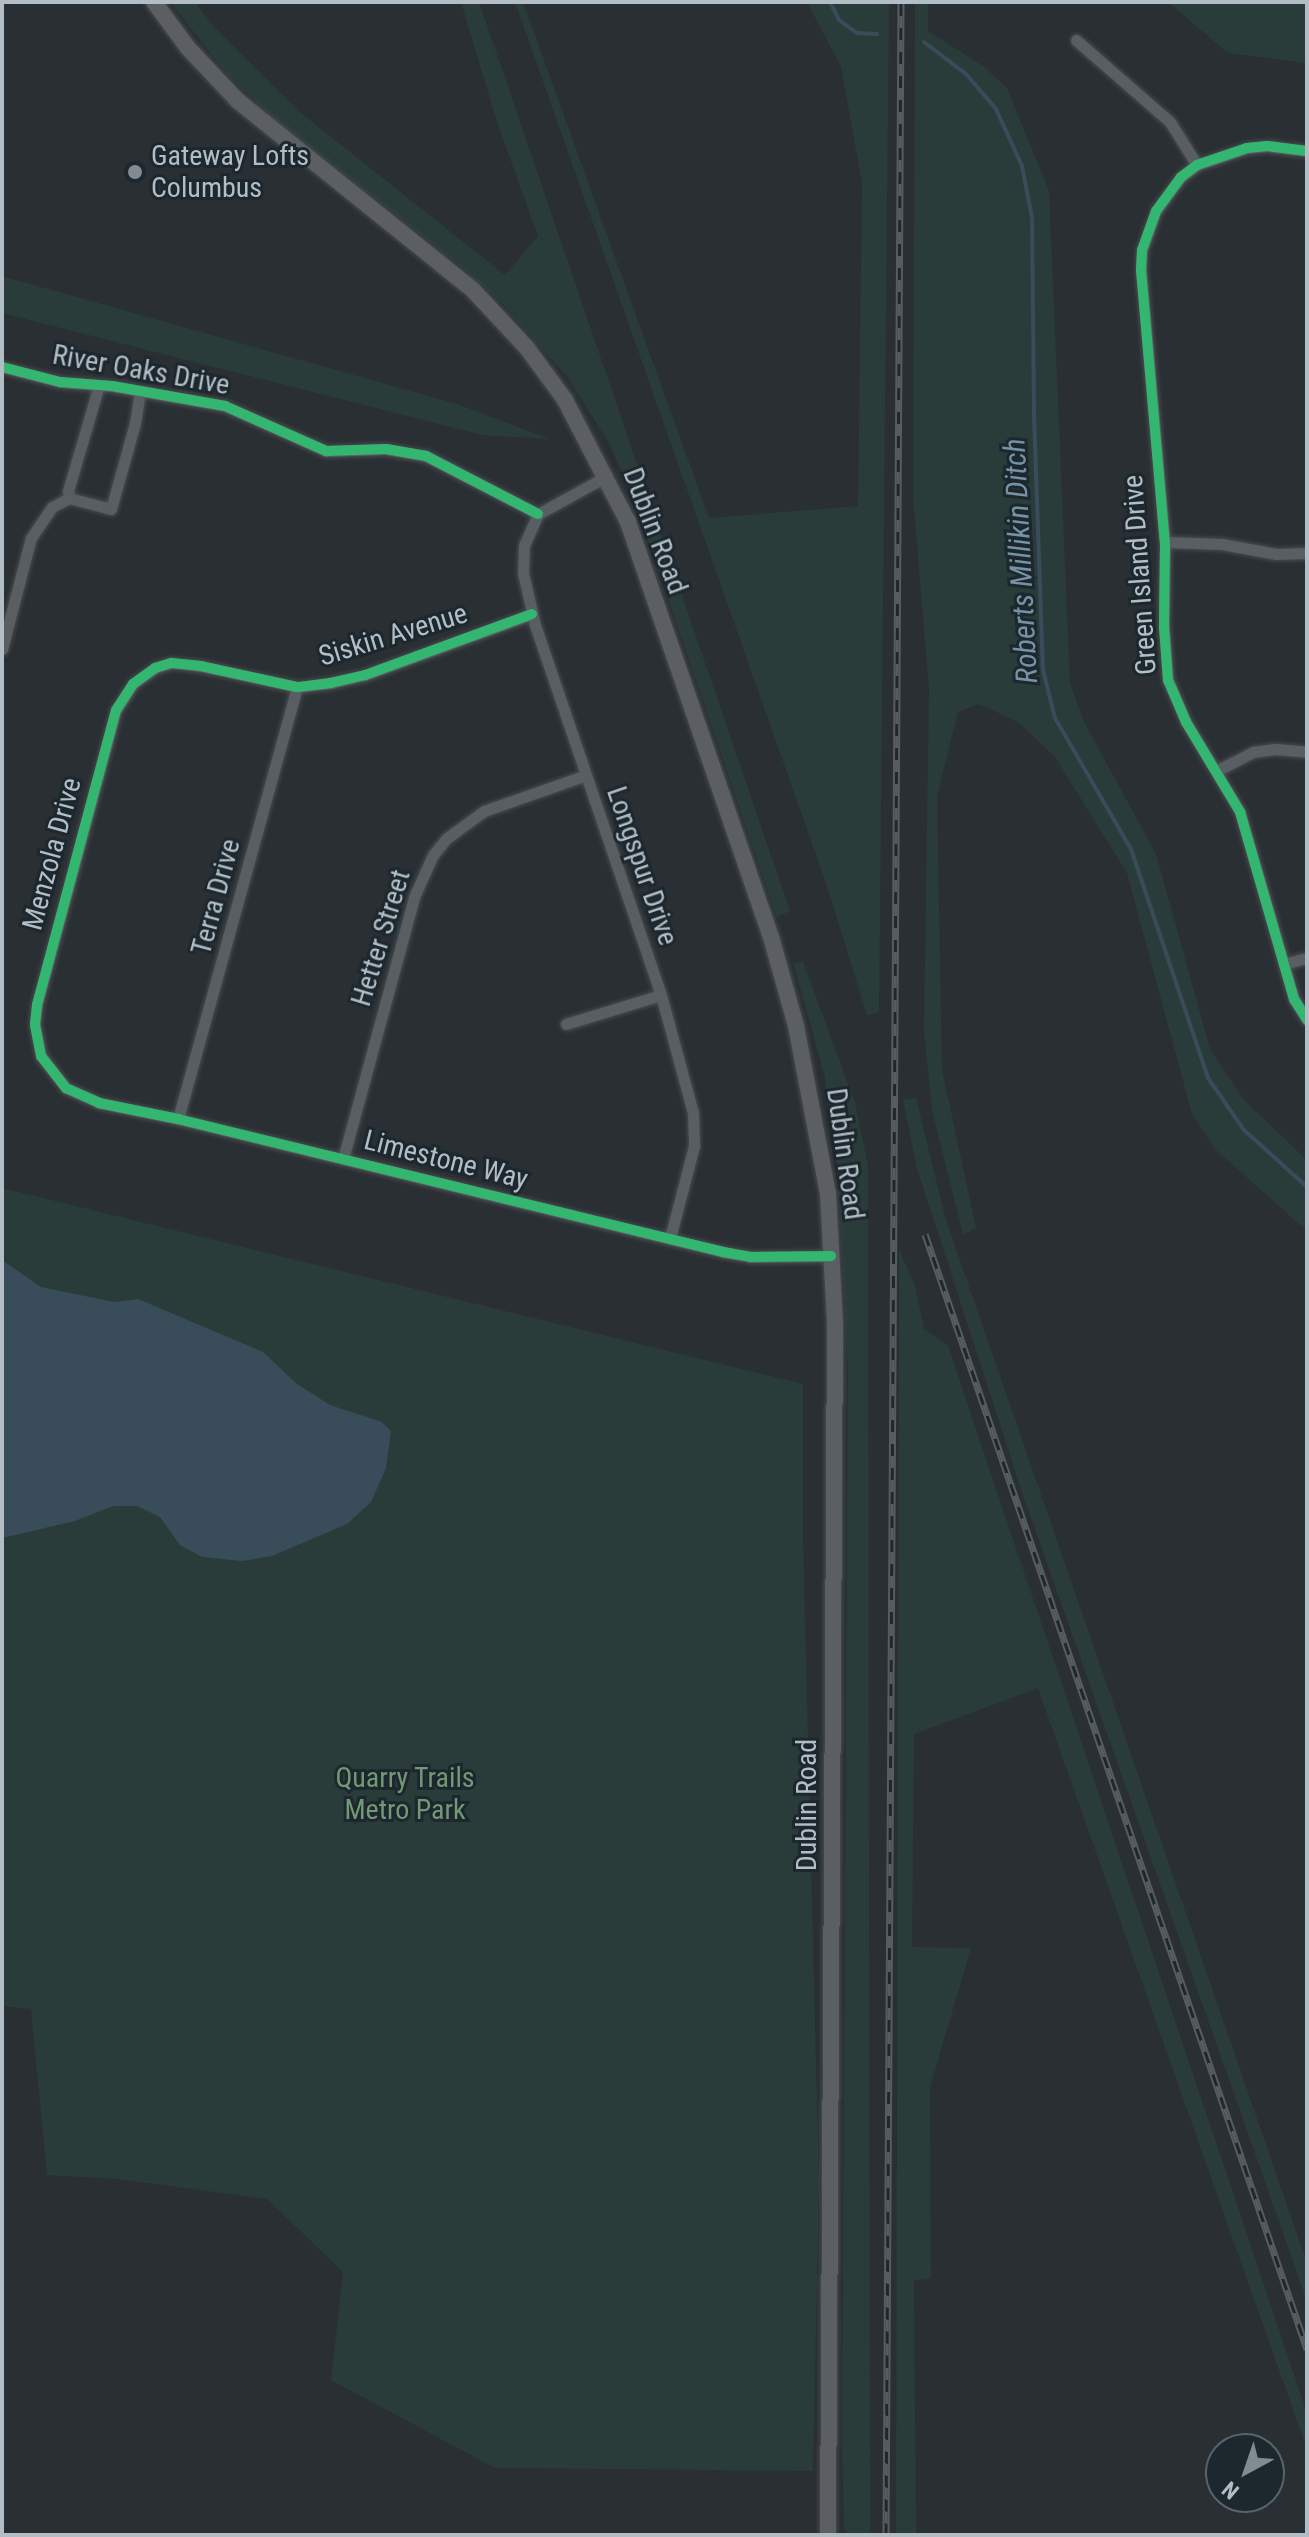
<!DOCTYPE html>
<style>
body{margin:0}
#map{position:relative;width:1309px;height:2537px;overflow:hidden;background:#292f33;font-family:"Roboto Condensed",sans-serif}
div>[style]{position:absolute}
.green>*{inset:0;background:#2a3c3a}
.water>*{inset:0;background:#384c5a}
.stream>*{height:4px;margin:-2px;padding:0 2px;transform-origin:2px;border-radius:2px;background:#384c5a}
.roads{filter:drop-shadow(0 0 2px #474b4e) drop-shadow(0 0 2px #474b4e)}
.minor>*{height:11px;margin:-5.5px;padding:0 5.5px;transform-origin:5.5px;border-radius:5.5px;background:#595e62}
.primary>*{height:16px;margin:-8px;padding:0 8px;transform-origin:8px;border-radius:8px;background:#5b5f64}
.rail>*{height:7px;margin-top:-3.5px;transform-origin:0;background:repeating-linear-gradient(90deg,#1d272e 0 12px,#575c60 0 24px);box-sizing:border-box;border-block:2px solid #575c60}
.cycleway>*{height:10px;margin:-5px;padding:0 5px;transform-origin:5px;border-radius:5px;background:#33b770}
.dots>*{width:22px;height:22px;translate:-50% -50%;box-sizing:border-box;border:4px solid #1d272e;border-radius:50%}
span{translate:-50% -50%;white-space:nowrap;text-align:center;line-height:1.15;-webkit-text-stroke:6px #1d272e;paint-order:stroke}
.poi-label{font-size:28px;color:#b3bdc5}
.left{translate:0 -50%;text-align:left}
.street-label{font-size:28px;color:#b3bdc5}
.park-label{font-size:28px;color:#739876}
.water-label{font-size:30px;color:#7692a5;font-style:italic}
.frame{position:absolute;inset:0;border:4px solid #b3bdc5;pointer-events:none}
.north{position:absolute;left:1205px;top:2433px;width:80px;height:80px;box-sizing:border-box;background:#1d272e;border:2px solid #59636a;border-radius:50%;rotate:220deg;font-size:22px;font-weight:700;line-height:32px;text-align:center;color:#b3bdc5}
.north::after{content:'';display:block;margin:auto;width:28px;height:36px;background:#838b92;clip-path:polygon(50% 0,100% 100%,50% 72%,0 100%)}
</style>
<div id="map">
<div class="green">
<i style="clip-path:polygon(170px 2px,195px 2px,214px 27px,302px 114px,505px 275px,538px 236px,498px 125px,461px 2px,479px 2px,790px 911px,777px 917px,633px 496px,609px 443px,568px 378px,501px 302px,463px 268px,274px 119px,227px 74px)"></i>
<i style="clip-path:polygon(515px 2px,523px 2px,709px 518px,858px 506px,862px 183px,841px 67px,807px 2px,889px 2px,879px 1012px,867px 1015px,827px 886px)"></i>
<i style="clip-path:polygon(915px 2px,928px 2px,928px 31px,983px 66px,1007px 88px,1049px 191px,1070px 683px,1084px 722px,1156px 854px,1210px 1049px,1244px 1100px,1307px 1160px,1307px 1231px,1215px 1149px,1192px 1114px,1127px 873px,1055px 757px,1018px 722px,979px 704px,958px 712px,937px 796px,942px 1070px,976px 1228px,963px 1235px,932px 1111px,924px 1030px,929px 690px,913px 495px)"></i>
<i style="clip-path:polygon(1168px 2px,1307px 2px,1307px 63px,1228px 53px)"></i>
<i style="clip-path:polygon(2px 276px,457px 404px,550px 439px,482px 435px,2px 313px)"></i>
<i style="clip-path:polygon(803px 962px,855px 1103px,868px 1166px,870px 2535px,849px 2535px,844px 2529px,842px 2449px,848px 1371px,838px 1171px,825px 1077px,793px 963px)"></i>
<i style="clip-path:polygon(916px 1098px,945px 1217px,1307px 2263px,1307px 2301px,1022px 1492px,917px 1168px,903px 1100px)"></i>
<i style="clip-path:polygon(2px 1188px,803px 1384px,803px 1541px,819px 2183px,813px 2471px,495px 2468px,331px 2380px,343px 2272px,267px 2199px,118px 2179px,47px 2175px,31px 2009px,2px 2006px)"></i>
<i style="clip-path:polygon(899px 1250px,915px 1285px,924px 1329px,948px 1346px,1307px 2413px,1307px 2449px,1038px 1688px,914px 1734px,912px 1947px,971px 1948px,930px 2087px,931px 2279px,914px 2280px,916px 2535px,896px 2535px)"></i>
</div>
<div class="water">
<i style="clip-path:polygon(2px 1260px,41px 1287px,114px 1302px,138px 1299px,263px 1352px,297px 1384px,330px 1405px,382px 1422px,391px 1431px,386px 1468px,371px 1502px,347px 1524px,272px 1556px,242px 1561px,202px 1557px,180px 1545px,160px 1517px,137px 1506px,113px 1506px,75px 1521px,2px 1538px)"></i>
</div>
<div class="stream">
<i style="left:830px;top:2px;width:20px;rotate:63deg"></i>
<i style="left:839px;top:20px;width:22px;rotate:36deg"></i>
<i style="left:857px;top:33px;width:20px;rotate:3deg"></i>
<i style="left:924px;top:42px;width:53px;rotate:37.3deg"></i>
<i style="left:966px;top:74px;width:46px;rotate:49.4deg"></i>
<i style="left:996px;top:109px;width:63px;rotate:65.5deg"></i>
<i style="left:1022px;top:166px;width:53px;rotate:79.1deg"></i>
<i style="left:1032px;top:218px;width:197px;rotate:89.4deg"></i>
<i style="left:1034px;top:415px;width:255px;rotate:88deg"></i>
<i style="left:1043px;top:670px;width:49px;rotate:76deg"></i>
<i style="left:1055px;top:718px;width:151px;rotate:59.9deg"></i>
<i style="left:1131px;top:849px;width:242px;rotate:71.4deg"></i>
<i style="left:1208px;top:1078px;width:63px;rotate:55.3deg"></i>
<i style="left:1244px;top:1130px;width:85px;rotate:42.1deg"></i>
</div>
<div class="roads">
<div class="minor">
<i style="left:1076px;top:40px;width:125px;rotate:41.1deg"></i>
<i style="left:1170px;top:122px;width:51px;rotate:57.9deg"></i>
<i style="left:1307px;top:151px;width:40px;rotate:-172.9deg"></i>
<i style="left:1267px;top:146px;width:20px;rotate:174deg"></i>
<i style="left:1247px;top:148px;width:53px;rotate:161.2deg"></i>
<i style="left:1197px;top:165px;width:20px;rotate:143deg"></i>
<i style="left:1181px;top:177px;width:42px;rotate:126.3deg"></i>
<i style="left:1156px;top:211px;width:41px;rotate:109.7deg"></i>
<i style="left:1142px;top:250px;width:20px;rotate:93deg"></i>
<i style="left:1141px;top:270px;width:273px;rotate:85deg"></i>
<i style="left:1165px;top:542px;width:85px;rotate:90.7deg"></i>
<i style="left:1164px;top:627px;width:53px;rotate:85.7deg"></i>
<i style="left:1168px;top:680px;width:46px;rotate:66.8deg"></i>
<i style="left:1186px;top:722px;width:105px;rotate:59deg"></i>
<i style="left:1240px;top:812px;width:195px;rotate:73.9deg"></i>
<i style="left:1294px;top:999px;width:25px;rotate:58deg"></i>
<i style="left:2px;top:367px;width:60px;rotate:14.5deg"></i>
<i style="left:60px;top:382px;width:52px;rotate:4.4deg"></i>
<i style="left:112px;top:386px;width:115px;rotate:10deg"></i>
<i style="left:225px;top:406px;width:111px;rotate:24deg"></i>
<i style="left:326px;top:451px;width:60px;rotate:-1.9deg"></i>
<i style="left:386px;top:449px;width:41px;rotate:9.9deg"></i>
<i style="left:426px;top:456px;width:126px;rotate:27.4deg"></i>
<i style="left:99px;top:385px;width:110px;rotate:106.3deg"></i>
<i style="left:68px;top:491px;width:7px;rotate:82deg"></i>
<i style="left:69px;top:498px;width:43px;rotate:14.7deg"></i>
<i style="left:111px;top:509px;width:89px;rotate:-74.4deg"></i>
<i style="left:135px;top:423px;width:32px;rotate:-81deg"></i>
<i style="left:607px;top:476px;width:79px;rotate:151.2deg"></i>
<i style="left:538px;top:514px;width:34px;rotate:114deg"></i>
<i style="left:524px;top:545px;width:28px;rotate:92deg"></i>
<i style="left:523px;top:573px;width:53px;rotate:77deg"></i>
<i style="left:535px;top:625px;width:391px;rotate:71.2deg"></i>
<i style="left:661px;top:995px;width:122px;rotate:74.8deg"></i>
<i style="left:693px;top:1113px;width:33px;rotate:88deg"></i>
<i style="left:694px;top:1146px;width:95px;rotate:104.6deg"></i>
<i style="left:1165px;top:542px;width:57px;rotate:2deg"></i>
<i style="left:1222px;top:544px;width:55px;rotate:10.5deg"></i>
<i style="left:1276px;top:554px;width:31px;rotate:-2deg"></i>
<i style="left:532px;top:614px;width:178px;rotate:159.9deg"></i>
<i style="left:365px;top:675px;width:35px;rotate:167deg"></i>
<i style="left:331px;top:683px;width:34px;rotate:173deg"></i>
<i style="left:297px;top:687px;width:98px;rotate:-167.7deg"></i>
<i style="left:201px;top:666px;width:30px;rotate:-174deg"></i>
<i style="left:171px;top:663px;width:17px;rotate:163deg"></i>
<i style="left:155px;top:668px;width:27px;rotate:144deg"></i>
<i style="left:133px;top:684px;width:31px;rotate:123deg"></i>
<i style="left:116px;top:710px;width:305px;rotate:105deg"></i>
<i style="left:37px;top:1005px;width:20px;rotate:96deg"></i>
<i style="left:35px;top:1025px;width:32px;rotate:79deg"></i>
<i style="left:41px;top:1056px;width:41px;rotate:52deg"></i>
<i style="left:66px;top:1088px;width:36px;rotate:24deg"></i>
<i style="left:99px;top:1103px;width:81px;rotate:11.4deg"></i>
<i style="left:178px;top:1119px;width:561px;rotate:13.71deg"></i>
<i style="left:723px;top:1252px;width:27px;rotate:10deg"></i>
<i style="left:750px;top:1257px;width:81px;rotate:-0.7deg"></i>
<i style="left:2px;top:649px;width:115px;rotate:-75.4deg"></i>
<i style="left:31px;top:538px;width:37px;rotate:-56deg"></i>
<i style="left:52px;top:507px;width:19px;rotate:-28deg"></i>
<i style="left:1216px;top:771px;width:42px;rotate:-27.2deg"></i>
<i style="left:1253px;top:752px;width:22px;rotate:-8deg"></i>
<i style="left:1275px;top:749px;width:32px;rotate:5deg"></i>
<i style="left:1284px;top:964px;width:24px;rotate:-15deg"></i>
<i style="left:566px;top:1024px;width:99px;rotate:-17deg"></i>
<i style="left:178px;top:1119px;width:448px;rotate:-74.6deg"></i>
<i style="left:343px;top:1159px;width:271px;rotate:-74.8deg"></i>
<i style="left:414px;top:897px;width:46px;rotate:-65.7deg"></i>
<i style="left:433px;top:855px;width:22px;rotate:-51deg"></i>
<i style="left:447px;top:838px;width:46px;rotate:-36.1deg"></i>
<i style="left:484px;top:811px;width:108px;rotate:-19.4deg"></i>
</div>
<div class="primary">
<i style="left:154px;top:2px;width:57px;rotate:53.5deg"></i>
<i style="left:188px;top:48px;width:73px;rotate:46.7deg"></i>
<i style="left:238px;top:101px;width:300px;rotate:38.8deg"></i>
<i style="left:472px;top:289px;width:81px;rotate:47deg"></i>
<i style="left:527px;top:348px;width:64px;rotate:53.8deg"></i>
<i style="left:565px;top:400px;width:137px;rotate:62.7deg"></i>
<i style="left:628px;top:522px;width:439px;rotate:71deg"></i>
<i style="left:771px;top:937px;width:92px;rotate:74.3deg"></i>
<i style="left:796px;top:1026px;width:170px;rotate:79.2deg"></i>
<i style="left:828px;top:1193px;width:129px;rotate:86.9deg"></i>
<i style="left:835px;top:1322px;width:1213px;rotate:90.33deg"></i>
</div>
</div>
<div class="rail">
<i style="left:925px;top:1234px;width:1179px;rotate:71.09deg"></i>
<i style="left:886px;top:2535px;width:2533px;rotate:-89.66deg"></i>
</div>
<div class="cycleway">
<i style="left:1307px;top:151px;width:40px;rotate:-172.9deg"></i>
<i style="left:1267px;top:146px;width:20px;rotate:174deg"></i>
<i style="left:1247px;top:148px;width:53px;rotate:161.2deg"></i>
<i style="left:1197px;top:165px;width:20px;rotate:143deg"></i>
<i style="left:1181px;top:177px;width:42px;rotate:126.3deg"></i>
<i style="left:1156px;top:211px;width:41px;rotate:109.7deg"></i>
<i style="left:1142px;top:250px;width:20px;rotate:93deg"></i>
<i style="left:1141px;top:270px;width:273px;rotate:85deg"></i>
<i style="left:1165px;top:542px;width:85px;rotate:90.7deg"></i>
<i style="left:1164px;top:627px;width:53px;rotate:85.7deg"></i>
<i style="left:1168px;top:680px;width:46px;rotate:66.8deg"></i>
<i style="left:1186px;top:722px;width:105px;rotate:59deg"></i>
<i style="left:1240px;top:812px;width:195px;rotate:73.9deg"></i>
<i style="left:1294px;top:999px;width:25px;rotate:58deg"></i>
<i style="left:2px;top:367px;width:60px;rotate:14.5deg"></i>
<i style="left:60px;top:382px;width:52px;rotate:4.4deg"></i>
<i style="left:112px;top:386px;width:115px;rotate:10deg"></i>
<i style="left:225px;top:406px;width:111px;rotate:24deg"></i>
<i style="left:326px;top:451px;width:60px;rotate:-1.9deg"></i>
<i style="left:386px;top:449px;width:41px;rotate:9.9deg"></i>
<i style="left:426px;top:456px;width:126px;rotate:27.4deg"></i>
<i style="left:532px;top:614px;width:178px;rotate:159.9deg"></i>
<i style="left:365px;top:675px;width:35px;rotate:167deg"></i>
<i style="left:331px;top:683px;width:34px;rotate:173deg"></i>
<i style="left:297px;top:687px;width:98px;rotate:-167.7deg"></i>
<i style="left:201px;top:666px;width:30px;rotate:-174deg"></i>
<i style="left:171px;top:663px;width:17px;rotate:163deg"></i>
<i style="left:155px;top:668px;width:27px;rotate:144deg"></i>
<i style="left:133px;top:684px;width:31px;rotate:123deg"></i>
<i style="left:116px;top:710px;width:305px;rotate:105deg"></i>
<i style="left:37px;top:1005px;width:20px;rotate:96deg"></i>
<i style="left:35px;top:1025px;width:32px;rotate:79deg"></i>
<i style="left:41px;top:1056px;width:41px;rotate:52deg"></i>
<i style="left:66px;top:1088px;width:36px;rotate:24deg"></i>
<i style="left:99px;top:1103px;width:81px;rotate:11.4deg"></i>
<i style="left:178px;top:1119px;width:561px;rotate:13.71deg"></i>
<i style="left:723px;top:1252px;width:27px;rotate:10deg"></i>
<i style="left:750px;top:1257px;width:81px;rotate:-0.7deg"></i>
</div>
<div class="dots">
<i style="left:135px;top:172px;background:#838b92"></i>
</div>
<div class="poi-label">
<span class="left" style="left:151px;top:172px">Gateway Lofts<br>Columbus</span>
</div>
<div class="street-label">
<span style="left:141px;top:370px;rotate:10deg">River Oaks Drive</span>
<span style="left:655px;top:531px;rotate:69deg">Dublin Road</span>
<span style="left:1140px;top:575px;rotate:-94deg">Green Island Drive</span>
<span style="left:393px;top:635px;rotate:-17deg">Siskin Avenue</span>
<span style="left:52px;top:854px;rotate:-75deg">Menzola Drive</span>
<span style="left:642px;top:866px;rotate:71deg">Longspur Drive</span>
<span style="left:216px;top:897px;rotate:-75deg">Terra Drive</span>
<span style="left:381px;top:938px;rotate:-73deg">Hetter Street</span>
<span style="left:845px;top:1154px;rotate:82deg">Dublin Road</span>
<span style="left:446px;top:1160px;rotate:14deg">Limestone Way</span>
<span style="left:807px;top:1805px;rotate:-90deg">Dublin Road</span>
</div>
<div class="park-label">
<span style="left:405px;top:1794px">Quarry Trails<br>Metro Park</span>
</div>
<div class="water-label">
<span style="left:1021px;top:561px;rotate:-93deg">Roberts Millikin Ditch</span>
</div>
<div class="frame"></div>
<div class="north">N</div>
</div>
